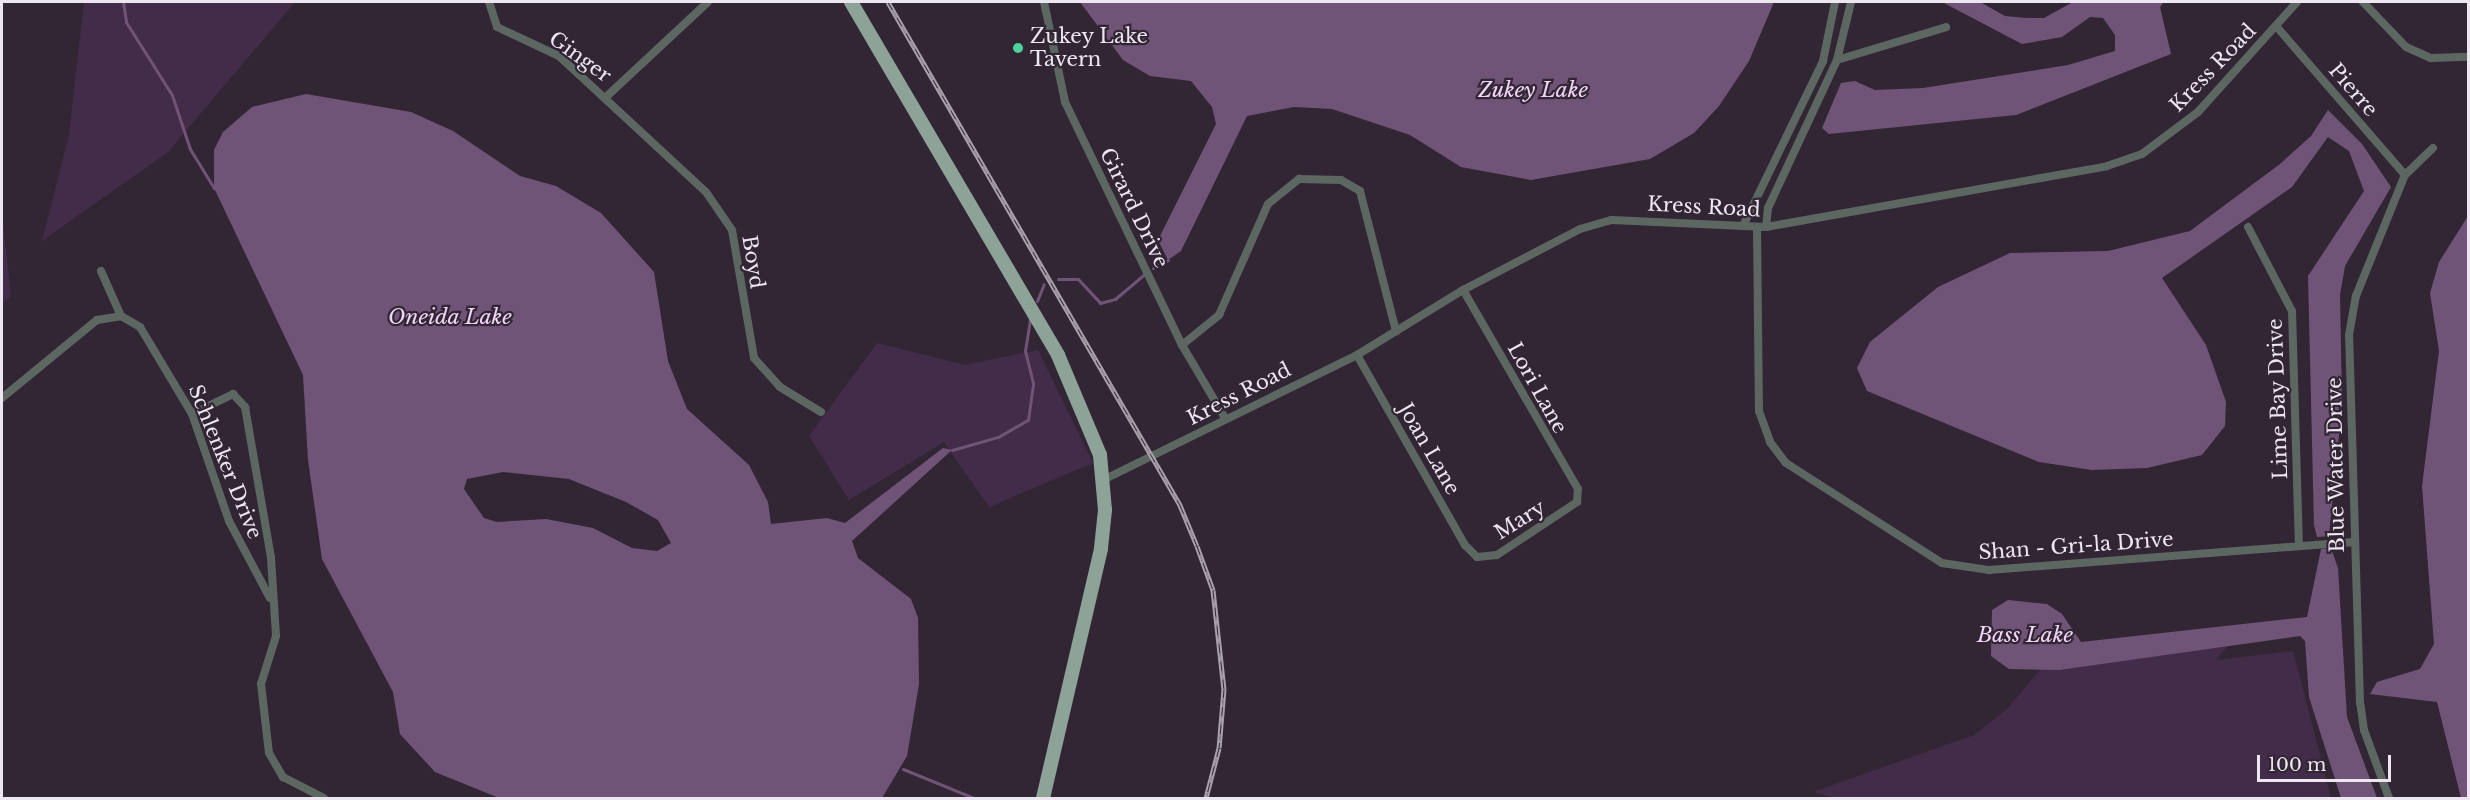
<!DOCTYPE html>
<style>
body{margin:0}
#map{position:relative;width:2470px;height:800px;overflow:hidden;background:#322635;font-family:"Libre Baskerville",serif}
div>[style]{position:absolute}
.green>*{inset:0;background:#432c49}
.water>*{inset:0;background:#705477}
.stream>*{height:3px;margin:-1.5px;padding:0 1.5px;transform-origin:1.5px;border-radius:1.5px;background:#705477}
.street>*{height:8px;margin:-4px;padding:0 4px;transform-origin:4px;border-radius:4px;background:#5d6761}
.primary>*{height:14px;margin:-7px;padding:0 7px;transform-origin:7px;border-radius:7px;background:#8ea397}
.rail>*{height:5px;margin-top:-2.5px;transform-origin:0;background:repeating-linear-gradient(90deg,#322635 0 9px,#aaa1ac 0 18px);box-sizing:border-box;border-block:2px solid #aaa1ac}
.dots>*{width:16px;height:16px;translate:-50% -50%;box-sizing:border-box;border:3px solid #322635;border-radius:50%}
span{translate:-50% -50%;white-space:nowrap;text-align:center;line-height:1.15;-webkit-text-stroke:4.5px #322635;paint-order:stroke}
.poi-label{font-size:20px;color:#ede5ef}
.left{translate:0 -50%;text-align:left}
.street-label{font-size:20px;color:#ede5ef}
.water-label{font-size:21px;color:#f1d5f8;font-style:italic}
.frame{position:absolute;inset:0;border:3px solid #ede5ef;pointer-events:none}
.scale{position:absolute;left:2257px;top:755px;width:134px;height:27px;box-sizing:border-box;border:3px solid #ede5ef;border-top:0;padding-left:8px;font-size:18px;line-height:21px;white-space:nowrap;color:#ede5ef;-webkit-text-stroke:4px #322635;paint-order:stroke}
</style>
<div id="map">
<div class="green">
<i style="clip-path:polygon(84px 2px,295px 2px,168px 152px,42px 241px,69px 135px)"></i>
<i style="clip-path:polygon(2px 214px,11px 296px,2px 304px)"></i>
<i style="clip-path:polygon(877px 343px,965px 365px,1038px 350px,1093px 463px,989px 507px,944px 442px,849px 500px,809px 436px)"></i>
<i style="clip-path:polygon(2230px 643px,2216px 660px,2293px 651px,2331px 798px,1835px 798px,1813px 792px,1974px 735px,2006px 710px,2047px 662px)"></i>
</div>
<div class="water">
<i style="clip-path:polygon(1080px 2px,1774px 2px,1749px 61px,1719px 106px,1694px 133px,1650px 159px,1531px 180px,1461px 167px,1410px 135px,1332px 109px,1294px 107px,1247px 116px,1181px 251px,1168px 260px,1158px 240px,1216px 124px,1212px 107px,1191px 81px,1150px 76px,1123px 60px)"></i>
<i style="clip-path:polygon(1942px 2px,1980px 2px,2005px 16px,2026px 18px,2044px 18px,2073px 2px,2164px 2px,2160px 7px,2171px 54px,2016px 115px,1829px 134px,1822px 128px,1841px 83px,1855px 81px,1875px 90px,1923px 88px,2068px 65px,2115px 51px,2115px 35px,2103px 18px,2090px 17px,2062px 37px,2022px 44px)"></i>
<i style="clip-path:polygon(evenodd,306px 94px,411px 112px,453px 131px,520px 176px,556px 186px,601px 213px,654px 272px,668px 361px,687px 409px,749px 465px,768px 502px,771px 524px,827px 518px,845px 523px,943px 448px,952px 450px,852px 541px,858px 558px,911px 599px,918px 618px,919px 684px,907px 756px,882px 798px,499px 798px,435px 772px,400px 734px,393px 692px,322px 559px,308px 460px,303px 375px,214px 188px,214px 150px,223px 132px,252px 107px,306px 94px,503px 472px,569px 479px,626px 502px,658px 520px,671px 543px,657px 551px,632px 548px,593px 528px,546px 519px,497px 522px,484px 518px,464px 489px,467px 479px,503px 472px)"></i>
<i style="clip-path:polygon(2328px 110px,2362px 144px,2391px 187px,2345px 266px,2340px 295px,2342px 404px,2329px 536px,2317px 537px,2314px 525px,2308px 276px,2364px 191px,2349px 151px,2328px 137px,2292px 187px,2162px 278px,2206px 345px,2226px 402px,2225px 426px,2202px 455px,2147px 468px,2092px 470px,2039px 462px,1867px 391px,1857px 368px,1870px 342px,1938px 287px,2010px 253px,2108px 251px,2190px 231px,2280px 164px,2311px 136px)"></i>
<i style="clip-path:polygon(2468px 216px,2468px 798px,2461px 798px,2437px 702px,2370px 694px,2377px 682px,2420px 669px,2434px 644px,2422px 486px,2439px 351px,2430px 293px,2439px 262px)"></i>
<i style="clip-path:polygon(2331px 548px,2338px 568px,2347px 717px,2377px 798px,2341px 798px,2309px 697px,2305px 641px,2300px 636px,2059px 670px,2009px 669px,1991px 656px,1992px 610px,2008px 600px,2047px 604px,2062px 614px,2081px 642px,2307px 617px,2321px 549px)"></i>
</div>
<div class="stream">
<i style="left:123px;top:2px;width:20px;rotate:81deg"></i>
<i style="left:126px;top:22px;width:86px;rotate:57.8deg"></i>
<i style="left:172px;top:95px;width:57px;rotate:71.6deg"></i>
<i style="left:190px;top:149px;width:46px;rotate:58.4deg"></i>
<i style="left:1153px;top:268px;width:17px;rotate:-28deg"></i>
<i style="left:1058px;top:279px;width:20px"></i>
<i style="left:1078px;top:279px;width:33px;rotate:47deg"></i>
<i style="left:1100px;top:303px;width:16px;rotate:-15deg"></i>
<i style="left:1115px;top:299px;width:42px;rotate:-40.2deg"></i>
<i style="left:1037px;top:301px;width:18px;rotate:-68deg"></i>
<i style="left:952px;top:450px;width:48px;rotate:-15.8deg"></i>
<i style="left:998px;top:437px;width:34px;rotate:-30deg"></i>
<i style="left:1028px;top:420px;width:37px;rotate:-82deg"></i>
<i style="left:1033px;top:383px;width:33px;rotate:-104deg"></i>
<i style="left:1025px;top:351px;width:32px;rotate:-81deg"></i>
<i style="left:903px;top:769px;width:77px;rotate:22.2deg"></i>
</div>
<div class="street">
<i style="left:489px;top:2px;width:26px;rotate:72deg"></i>
<i style="left:497px;top:27px;width:68px;rotate:25.1deg"></i>
<i style="left:559px;top:56px;width:200px;rotate:42.8deg"></i>
<i style="left:706px;top:192px;width:46px;rotate:55.6deg"></i>
<i style="left:732px;top:230px;width:130px;rotate:80.2deg"></i>
<i style="left:754px;top:358px;width:39px;rotate:48deg"></i>
<i style="left:780px;top:387px;width:48px;rotate:31.4deg"></i>
<i style="left:1044px;top:2px;width:102px;rotate:78.1deg"></i>
<i style="left:1065px;top:102px;width:270px;rotate:64.3deg"></i>
<i style="left:1182px;top:345px;width:85px;rotate:59.5deg"></i>
<i style="left:2363px;top:2px;width:62px;rotate:46.3deg"></i>
<i style="left:2406px;top:47px;width:27px;rotate:24deg"></i>
<i style="left:2431px;top:58px;width:37px;rotate:-2deg"></i>
<i style="left:2276px;top:26px;width:197px;rotate:49.1deg"></i>
<i style="left:1837px;top:60px;width:114px;rotate:-16.8deg"></i>
<i style="left:606px;top:97px;width:139px;rotate:-43deg"></i>
<i style="left:1743px;top:226px;width:183px;rotate:-64.1deg"></i>
<i style="left:1823px;top:61px;width:60px;rotate:-78.5deg"></i>
<i style="left:1757px;top:227px;width:184px;rotate:89.4deg"></i>
<i style="left:1759px;top:411px;width:33px;rotate:70deg"></i>
<i style="left:1770px;top:442px;width:26px;rotate:53deg"></i>
<i style="left:1786px;top:463px;width:185px;rotate:32.7deg"></i>
<i style="left:1942px;top:563px;width:48px;rotate:8.5deg"></i>
<i style="left:1989px;top:570px;width:366px;rotate:-4.4deg"></i>
<i style="left:1766px;top:227px;width:19px;rotate:-84deg"></i>
<i style="left:1768px;top:208px;width:163px;rotate:-65deg"></i>
<i style="left:1837px;top:60px;width:60px;rotate:-76.4deg"></i>
<i style="left:2248px;top:227px;width:95px;rotate:62.4deg"></i>
<i style="left:2292px;top:311px;width:234px;rotate:88.3deg"></i>
<i style="left:101px;top:271px;width:49px;rotate:66deg"></i>
<i style="left:1182px;top:345px;width:48px;rotate:-39deg"></i>
<i style="left:1219px;top:315px;width:121px;rotate:-66.2deg"></i>
<i style="left:1268px;top:204px;width:40px;rotate:-39deg"></i>
<i style="left:1299px;top:179px;width:42px;rotate:1.4deg"></i>
<i style="left:1341px;top:180px;width:22px;rotate:30deg"></i>
<i style="left:1360px;top:191px;width:145px;rotate:75.6deg"></i>
<i style="left:1357px;top:355px;width:219px;rotate:60.4deg"></i>
<i style="left:1465px;top:545px;width:17px;rotate:45deg"></i>
<i style="left:1477px;top:557px;width:20px;rotate:-6deg"></i>
<i style="left:1497px;top:555px;width:96px;rotate:-33.5deg"></i>
<i style="left:1577px;top:502px;width:13px;rotate:-86deg"></i>
<i style="left:1578px;top:489px;width:230px;rotate:-120deg"></i>
<i style="left:2px;top:398px;width:123px;rotate:-39.4deg"></i>
<i style="left:97px;top:320px;width:24px;rotate:-9deg"></i>
<i style="left:121px;top:316px;width:22px;rotate:30deg"></i>
<i style="left:140px;top:327px;width:101px;rotate:59.1deg"></i>
<i style="left:192px;top:414px;width:113px;rotate:70.9deg"></i>
<i style="left:229px;top:521px;width:87px;rotate:62deg"></i>
<i style="left:192px;top:414px;width:46px;rotate:-26deg"></i>
<i style="left:233px;top:394px;width:18px;rotate:47deg"></i>
<i style="left:245px;top:407px;width:153px;rotate:80.2deg"></i>
<i style="left:271px;top:558px;width:78px;rotate:86.3deg"></i>
<i style="left:276px;top:636px;width:50px;rotate:107.4deg"></i>
<i style="left:261px;top:684px;width:69px;rotate:83.4deg"></i>
<i style="left:269px;top:753px;width:28px;rotate:60deg"></i>
<i style="left:283px;top:777px;width:46px;rotate:27.1deg"></i>
<i style="left:1103px;top:480px;width:283px;rotate:-26.2deg"></i>
<i style="left:1357px;top:355px;width:124px;rotate:-31.5deg"></i>
<i style="left:1463px;top:290px;width:132px;rotate:-27.5deg"></i>
<i style="left:1580px;top:229px;width:33px;rotate:-16deg"></i>
<i style="left:1612px;top:220px;width:154px;rotate:2.6deg"></i>
<i style="left:1766px;top:227px;width:346px;rotate:-10.1deg"></i>
<i style="left:2107px;top:166px;width:37px;rotate:-19deg"></i>
<i style="left:2142px;top:154px;width:70px;rotate:-36.9deg"></i>
<i style="left:2198px;top:112px;width:148px;rotate:-48deg"></i>
<i style="left:2389px;top:798px;width:72px;rotate:-110.2deg"></i>
<i style="left:2364px;top:730px;width:27px;rotate:-98deg"></i>
<i style="left:2360px;top:703px;width:368px;rotate:-91.7deg"></i>
<i style="left:2349px;top:335px;width:40px;rotate:-80deg"></i>
<i style="left:2356px;top:296px;width:131px;rotate:-68deg"></i>
<i style="left:2405px;top:175px;width:39px;rotate:-44deg"></i>
</div>
<div class="primary">
<i style="left:851px;top:2px;width:409px;rotate:59.6deg"></i>
<i style="left:1058px;top:355px;width:108px;rotate:67.2deg"></i>
<i style="left:1100px;top:455px;width:55px;rotate:84.8deg"></i>
<i style="left:1105px;top:510px;width:39px;rotate:96deg"></i>
<i style="left:1101px;top:549px;width:256px;rotate:103.1deg"></i>
</div>
<div class="rail">
<i style="left:888px;top:2px;width:582px;rotate:59.86deg"></i>
<i style="left:1180px;top:505px;width:44px;rotate:67.5deg"></i>
<i style="left:1197px;top:546px;width:47px;rotate:70deg"></i>
<i style="left:1213px;top:590px;width:100px;rotate:83.7deg"></i>
<i style="left:1224px;top:689px;width:59px;rotate:94.8deg"></i>
<i style="left:1219px;top:748px;width:52px;rotate:104.6deg"></i>
</div>
<div class="dots">
<i style="left:1018px;top:48px;background:#4dd39a"></i>
</div>
<div class="poi-label">
<span class="left" style="left:1030px;top:48px">Zukey Lake<br>Tavern</span>
</div>
<div class="street-label">
<span style="left:580px;top:57px;rotate:36deg">Ginger</span>
<span style="left:2213px;top:68px;rotate:-46deg">Kress Road</span>
<span style="left:2353px;top:90px;rotate:49deg">Pierre</span>
<span style="left:1704px;top:207px;rotate:3deg">Kress Road</span>
<span style="left:1134px;top:208px;rotate:64deg">Girard Drive</span>
<span style="left:753px;top:262px;rotate:81deg">Boyd</span>
<span style="left:1537px;top:388px;rotate:61deg">Lori Lane</span>
<span style="left:1239px;top:394px;rotate:-27deg">Kress Road</span>
<span style="left:2278px;top:399px;rotate:-92deg">Lime Bay Drive</span>
<span style="left:1429px;top:449px;rotate:60deg">Joan Lane</span>
<span style="left:225px;top:462px;rotate:68deg">Schlenker Drive</span>
<span style="left:2336px;top:465px;rotate:-91deg">Blue Water Drive</span>
<span style="left:1520px;top:520px;rotate:-32deg">Mary</span>
<span style="left:2076px;top:546px;rotate:-4deg">Shan - Gri-la Drive</span>
</div>
<div class="water-label">
<span style="left:1533px;top:90px">Zukey Lake</span>
<span style="left:450px;top:317px">Oneida Lake</span>
<span style="left:2025px;top:635px">Bass Lake</span>
</div>
<div class="frame"></div>
<div class="scale">100 m</div>
</div>
